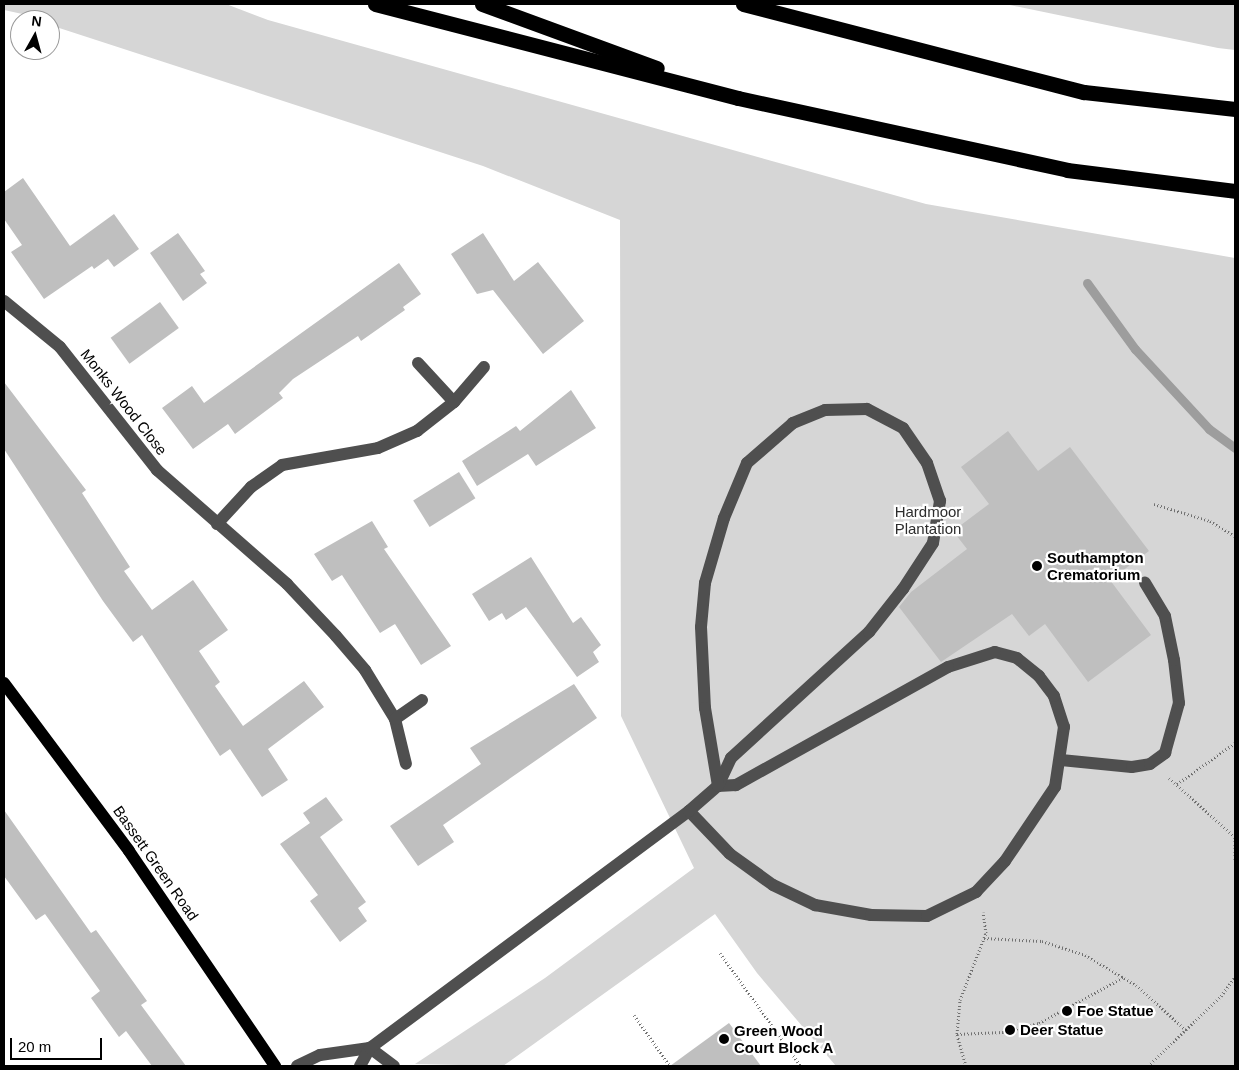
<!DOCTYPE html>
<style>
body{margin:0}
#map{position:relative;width:1239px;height:1070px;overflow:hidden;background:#fff;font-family:Arial,sans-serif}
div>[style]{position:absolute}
.green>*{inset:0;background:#d6d6d6}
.stream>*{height:9px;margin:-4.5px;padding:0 4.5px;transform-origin:4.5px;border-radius:4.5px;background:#9d9d9d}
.building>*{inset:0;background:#bfbfbf;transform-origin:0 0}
.path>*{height:3px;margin-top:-1.5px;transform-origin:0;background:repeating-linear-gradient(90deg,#717171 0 1px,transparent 0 3.5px)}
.minor>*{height:12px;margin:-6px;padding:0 6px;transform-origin:6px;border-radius:6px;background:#4f4f4f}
.major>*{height:12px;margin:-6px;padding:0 6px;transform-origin:6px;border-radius:6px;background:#000}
.highway>*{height:15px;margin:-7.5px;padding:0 7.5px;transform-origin:7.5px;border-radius:7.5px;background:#000}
.dots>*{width:14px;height:14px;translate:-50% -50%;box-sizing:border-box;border:2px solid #fff;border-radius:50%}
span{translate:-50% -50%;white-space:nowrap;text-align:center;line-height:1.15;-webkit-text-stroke:4.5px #fff;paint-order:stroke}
.street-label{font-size:15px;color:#000}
.park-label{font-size:15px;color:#2d2d2d}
.poi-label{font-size:15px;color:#000;font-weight:700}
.left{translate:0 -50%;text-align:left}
.frame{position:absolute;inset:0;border:5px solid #000;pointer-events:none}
.north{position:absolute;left:10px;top:10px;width:50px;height:50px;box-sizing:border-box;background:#fff;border:1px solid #999;border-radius:50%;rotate:7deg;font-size:14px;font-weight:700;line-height:20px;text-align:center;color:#000}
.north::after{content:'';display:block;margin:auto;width:18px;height:22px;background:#000;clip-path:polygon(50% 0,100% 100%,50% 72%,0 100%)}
.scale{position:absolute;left:10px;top:1038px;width:92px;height:22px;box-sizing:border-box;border:2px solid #000;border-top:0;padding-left:6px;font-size:15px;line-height:18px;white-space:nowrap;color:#000;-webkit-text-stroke:4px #fff;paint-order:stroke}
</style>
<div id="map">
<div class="green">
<i style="clip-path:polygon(4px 4px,226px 4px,268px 20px,926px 204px,1235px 258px,1235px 1066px,836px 1066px,757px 973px,715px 914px,503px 1066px,415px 1064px,545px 978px,694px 868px,621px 716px,620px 220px,483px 166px,50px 25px,50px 20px,4px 10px)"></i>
<i style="clip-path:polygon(1005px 4px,1235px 4px,1235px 50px,1218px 48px)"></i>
</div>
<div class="stream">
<i style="left:1087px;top:283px;width:82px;rotate:54deg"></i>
<i style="left:1135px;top:349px;width:109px;rotate:47.2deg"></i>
<i style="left:1209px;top:429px;width:32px;rotate:36deg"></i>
</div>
<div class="building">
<i style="clip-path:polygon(23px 178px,70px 246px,114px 214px,139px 249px,114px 267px,108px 259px,94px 269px,92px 266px,44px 299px,11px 252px,22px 245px,4px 219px,4px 192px)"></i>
<i style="clip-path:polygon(178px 233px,205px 271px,200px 274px,207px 283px,183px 301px,150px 253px)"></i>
<i style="clip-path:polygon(483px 233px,514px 281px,538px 262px,584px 321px,543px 354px,493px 290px,477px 294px,451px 254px)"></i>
<i style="clip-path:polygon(399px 263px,421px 294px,403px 307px,405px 310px,361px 341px,358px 336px,293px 379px,279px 393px,283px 398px,235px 434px,228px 424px,193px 449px,162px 408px,192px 386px,204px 403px)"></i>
<i style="left:160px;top:302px;width:32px;height:61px;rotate:54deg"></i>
<i style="clip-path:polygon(4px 382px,86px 490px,82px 493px,130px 567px,124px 571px,152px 610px,193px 580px,228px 630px,199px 651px,220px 682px,215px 686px,243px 726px,304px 681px,324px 707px,268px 749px,288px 780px,262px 797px,230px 749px,220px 756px,142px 635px,133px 642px,103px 601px,4px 449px)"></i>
<i style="clip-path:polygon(571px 390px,596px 428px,536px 466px,528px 454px,477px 486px,462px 461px,516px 426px,520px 431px)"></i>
<i style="clip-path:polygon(1008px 431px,1038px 471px,1070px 447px,1149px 551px,1110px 580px,1151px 635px,1088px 682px,1045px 624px,1029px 636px,1012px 614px,941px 662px,899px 607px,911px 592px,967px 549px,953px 531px,989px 504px,961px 467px)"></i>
<i style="left:459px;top:472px;width:31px;height:54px;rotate:58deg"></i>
<i style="clip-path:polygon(372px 521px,388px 547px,384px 549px,451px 646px,421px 665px,395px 624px,380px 633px,342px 575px,332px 581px,314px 554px)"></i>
<i style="clip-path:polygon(531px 557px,573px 623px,581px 617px,601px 645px,593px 652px,599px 662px,577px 677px,526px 607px,506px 620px,502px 613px,489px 621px,472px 594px)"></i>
<i style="clip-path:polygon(574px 684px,597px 718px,443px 825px,454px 842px,418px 866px,390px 826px,481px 764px,470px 748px)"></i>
<i style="clip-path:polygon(326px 797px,343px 820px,320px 837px,366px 902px,358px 908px,367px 921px,340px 942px,310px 901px,318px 895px,280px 844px,310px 823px,303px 813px)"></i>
<i style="clip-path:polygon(4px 810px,91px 933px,96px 930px,147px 1001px,141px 1005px,186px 1066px,152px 1066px,126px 1031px,119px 1037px,91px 998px,100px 991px,45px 914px,36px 920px,4px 876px)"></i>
<i style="clip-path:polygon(729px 1023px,761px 1066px,670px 1066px)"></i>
</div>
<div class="path">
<i style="left:1154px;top:504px;width:59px;rotate:16.9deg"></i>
<i style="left:1210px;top:521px;width:29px;rotate:31deg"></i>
<i style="left:1169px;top:778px;width:89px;rotate:41.8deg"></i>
<i style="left:1177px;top:784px;width:71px;rotate:-35.3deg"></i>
<i style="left:1235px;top:837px;width:24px;rotate:90deg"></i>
<i style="left:984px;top:938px;width:58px;rotate:3deg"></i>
<i style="left:1042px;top:941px;width:45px;rotate:18deg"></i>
<i style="left:1085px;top:955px;width:59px;rotate:30.5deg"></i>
<i style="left:1136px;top:985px;width:69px;rotate:42deg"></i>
<i style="left:720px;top:953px;width:139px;rotate:54.4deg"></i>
<i style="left:634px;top:1015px;width:62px;rotate:54.8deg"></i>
<i style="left:957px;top:1034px;width:46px;rotate:-2.5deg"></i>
<i style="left:1003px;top:1032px;width:37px;rotate:-14deg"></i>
<i style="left:1039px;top:1023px;width:97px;rotate:-28.4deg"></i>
<i style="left:966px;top:1066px;width:33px;rotate:-106deg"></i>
<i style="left:957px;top:1034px;width:34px;rotate:-85deg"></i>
<i style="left:960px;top:1000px;width:72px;rotate:-68.8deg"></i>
<i style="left:986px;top:933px;width:21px;rotate:-98deg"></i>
<i style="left:1148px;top:1066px;width:101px;rotate:-43.8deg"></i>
<i style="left:1221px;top:996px;width:24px;rotate:-54deg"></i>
</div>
<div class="minor">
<i style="left:4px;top:301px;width:72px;rotate:39.4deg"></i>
<i style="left:60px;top:347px;width:157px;rotate:51.7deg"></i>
<i style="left:157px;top:470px;width:173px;rotate:41.2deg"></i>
<i style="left:287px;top:584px;width:71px;rotate:46.7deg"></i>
<i style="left:336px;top:636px;width:45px;rotate:49.5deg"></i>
<i style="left:365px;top:670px;width:57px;rotate:58.5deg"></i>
<i style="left:395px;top:719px;width:46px;rotate:76.3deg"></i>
<i style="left:418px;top:363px;width:53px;rotate:47.3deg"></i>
<i style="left:217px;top:524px;width:50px;rotate:-47.4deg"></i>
<i style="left:251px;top:487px;width:38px;rotate:-35deg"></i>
<i style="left:282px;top:465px;width:97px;rotate:-10deg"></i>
<i style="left:378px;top:448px;width:43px;rotate:-23.6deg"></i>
<i style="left:417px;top:431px;width:47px;rotate:-38.1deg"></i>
<i style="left:454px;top:402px;width:46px;rotate:-49.4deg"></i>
<i style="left:395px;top:719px;width:33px;rotate:-35deg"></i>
<i style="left:1061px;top:760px;width:71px;rotate:5.6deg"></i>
<i style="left:1132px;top:767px;width:18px;rotate:-9deg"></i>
<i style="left:1150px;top:764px;width:19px;rotate:-36deg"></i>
<i style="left:1165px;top:753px;width:52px;rotate:-74.4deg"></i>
<i style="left:1179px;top:703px;width:43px;rotate:-96.6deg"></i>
<i style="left:1174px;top:660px;width:45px;rotate:-101.6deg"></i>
<i style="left:1165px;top:616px;width:39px;rotate:-121deg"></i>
<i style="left:689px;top:811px;width:59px;rotate:46.4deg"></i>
<i style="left:730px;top:854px;width:53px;rotate:35.8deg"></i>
<i style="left:773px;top:885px;width:47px;rotate:25.5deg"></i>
<i style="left:815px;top:905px;width:57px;rotate:10.1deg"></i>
<i style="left:871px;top:915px;width:56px;rotate:1deg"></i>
<i style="left:927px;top:916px;width:55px;rotate:-26.1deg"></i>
<i style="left:976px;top:892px;width:42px;rotate:-46.9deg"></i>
<i style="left:1005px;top:861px;width:89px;rotate:-56deg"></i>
<i style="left:1055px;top:787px;width:61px;rotate:-81.5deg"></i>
<i style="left:1064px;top:727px;width:33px;rotate:-108deg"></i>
<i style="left:1054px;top:696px;width:25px;rotate:-127deg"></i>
<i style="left:1039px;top:676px;width:28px;rotate:-141deg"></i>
<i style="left:1017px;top:658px;width:23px;rotate:-165deg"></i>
<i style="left:995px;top:652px;width:49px;rotate:162.3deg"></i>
<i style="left:948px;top:667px;width:243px;rotate:150.9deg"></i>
<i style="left:736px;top:785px;width:18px;rotate:177deg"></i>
<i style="left:297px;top:1066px;width:25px;rotate:-26deg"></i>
<i style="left:320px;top:1055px;width:50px;rotate:-8deg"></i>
<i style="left:370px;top:1048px;width:30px;rotate:37deg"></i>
<i style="left:360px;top:1066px;width:21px;rotate:-61deg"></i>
<i style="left:370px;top:1048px;width:397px;rotate:-36.6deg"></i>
<i style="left:689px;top:811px;width:38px;rotate:-41deg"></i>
<i style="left:718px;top:786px;width:31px;rotate:-65deg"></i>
<i style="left:731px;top:758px;width:187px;rotate:-42.4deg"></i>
<i style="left:869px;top:632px;width:55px;rotate:-51.7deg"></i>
<i style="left:903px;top:589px;width:55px;rotate:-56.9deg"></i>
<i style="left:933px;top:543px;width:43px;rotate:-80.5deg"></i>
<i style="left:940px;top:501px;width:40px;rotate:-108.9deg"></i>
<i style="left:927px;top:463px;width:42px;rotate:-124.4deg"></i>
<i style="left:903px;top:428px;width:41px;rotate:-152.2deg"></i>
<i style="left:867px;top:409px;width:42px;rotate:178.6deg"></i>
<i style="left:825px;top:410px;width:35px;rotate:158deg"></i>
<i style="left:793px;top:423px;width:61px;rotate:139deg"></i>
<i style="left:747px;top:463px;width:60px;rotate:112.7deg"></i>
<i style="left:724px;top:518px;width:68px;rotate:106.3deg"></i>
<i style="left:705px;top:583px;width:44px;rotate:95.2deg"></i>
<i style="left:701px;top:627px;width:81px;rotate:87.2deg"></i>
<i style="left:705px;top:708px;width:79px;rotate:80.5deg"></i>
</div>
<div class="major">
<i style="left:4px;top:683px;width:209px;rotate:53.3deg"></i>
<i style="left:129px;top:851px;width:260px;rotate:55.8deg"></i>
</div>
<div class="highway">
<i style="left:375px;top:4px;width:375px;rotate:14.5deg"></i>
<i style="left:738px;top:98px;width:337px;rotate:12.3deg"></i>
<i style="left:1067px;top:170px;width:169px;rotate:7.1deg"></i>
<i style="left:482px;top:4px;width:186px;rotate:20.1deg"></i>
<i style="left:743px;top:4px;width:352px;rotate:14.5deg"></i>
<i style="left:1084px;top:92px;width:152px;rotate:6.4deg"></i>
</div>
<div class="dots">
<i style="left:1037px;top:566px;background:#000"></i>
<i style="left:1067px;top:1011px;background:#000"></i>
<i style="left:1010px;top:1030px;background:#000"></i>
<i style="left:724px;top:1039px;background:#000"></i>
</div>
<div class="street-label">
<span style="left:124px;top:402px;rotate:52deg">Monks Wood Close</span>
<span style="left:156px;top:863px;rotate:55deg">Bassett Green Road</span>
</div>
<div class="park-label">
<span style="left:928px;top:520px">Hardmoor<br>Plantation</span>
</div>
<div class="poi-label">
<span class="left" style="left:1047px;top:566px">Southampton<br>Crematorium</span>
<span class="left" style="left:1077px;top:1011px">Foe Statue</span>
<span class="left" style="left:734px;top:1039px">Green Wood<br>Court Block A</span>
<span class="left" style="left:1020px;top:1030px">Deer Statue</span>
</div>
<div class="frame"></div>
<div class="north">N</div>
<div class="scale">20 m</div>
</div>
